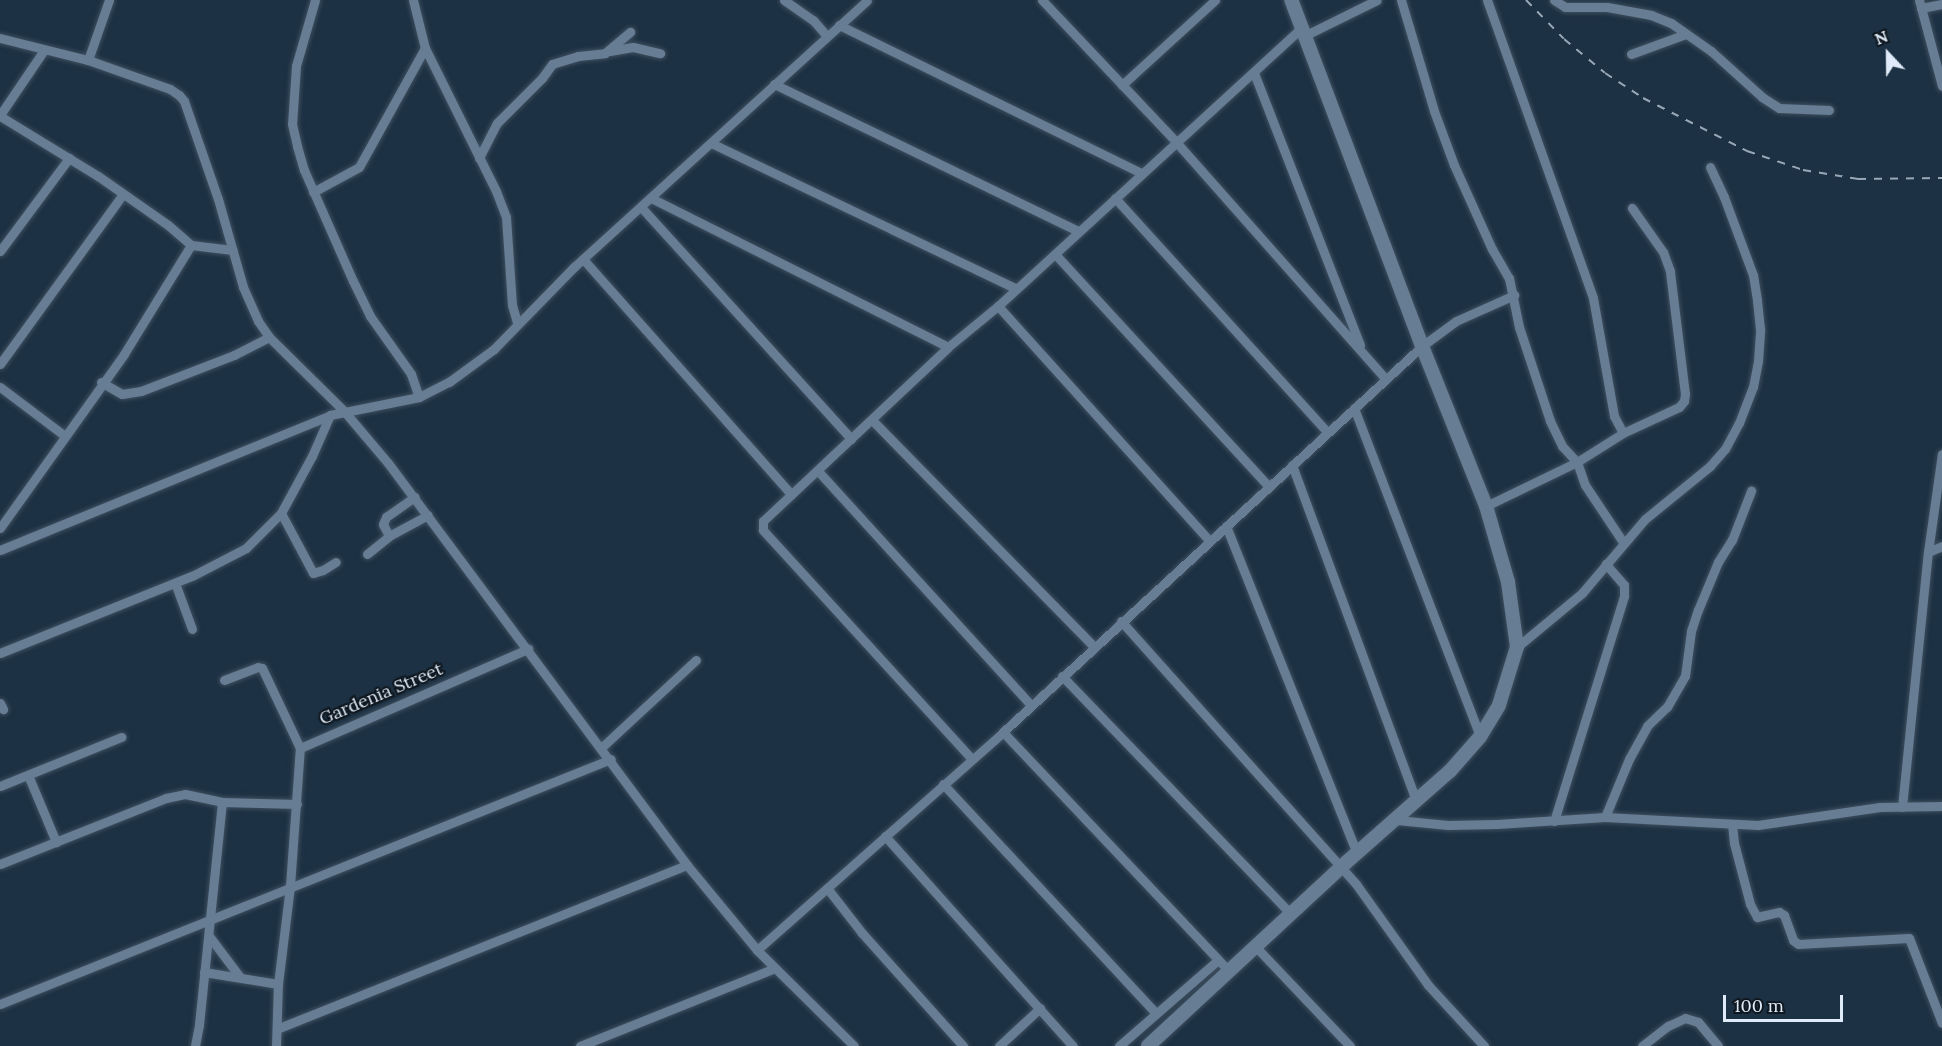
<!DOCTYPE html>
<style>
body{margin:0}
#map{position:relative;width:1942px;height:1046px;overflow:hidden;background:#1c3143;font-family:Lora,serif}
div>[style]{position:absolute}
.roads{filter:drop-shadow(0 0 2px #3e4f5f) drop-shadow(0 0 2px #3e4f5f)}
.street>*{height:9px;margin:-4.5px;padding:0 4.5px;transform-origin:4.5px;border-radius:4.5px;background:#667d93}
.secondary>*{height:14px;margin:-7px;padding:0 7px;transform-origin:7px;border-radius:7px;background:#667d93}
.rail>*{height:2px;margin-top:-1px;transform-origin:0;background:repeating-linear-gradient(90deg,#99a8b7 0 8px,transparent 0 16px)}
span{translate:-50% -50%;white-space:nowrap;text-align:center;line-height:1.15;-webkit-text-stroke:4.5px #0f1820;paint-order:stroke}
.street-label{font-size:18px;color:#dfebf8}
.north{position:absolute;left:1858px;top:24px;width:60px;height:60px;-webkit-text-stroke:4px #0f1820;paint-order:stroke;rotate:338deg;font-size:16px;font-weight:700;line-height:24px;text-align:center;color:#dfebf8}
.north::after{content:'';display:block;margin:auto;width:21px;height:27px;background:#dfebf8;clip-path:polygon(50% 0,100% 100%,50% 72%,0 100%)}
.scale{position:absolute;left:1723px;top:995px;width:120px;height:27px;box-sizing:border-box;border:3px solid #dfebf8;border-top:0;padding-left:8px;font-size:18px;line-height:21px;white-space:nowrap;color:#dfebf8;-webkit-text-stroke:4px #0f1820;paint-order:stroke}
</style>
<div id="map">
<div class="roads">
<div class="street">
<i style="left:315px;top:0;width:69px;rotate:106.1deg"></i>
<i style="left:296px;top:66px;width:58px;rotate:93.9deg"></i>
<i style="left:292px;top:124px;width:23px;rotate:77deg"></i>
<i style="left:297px;top:146px;width:25px;rotate:74deg"></i>
<i style="left:304px;top:170px;width:121px;rotate:66.2deg"></i>
<i style="left:353px;top:281px;width:39px;rotate:64deg"></i>
<i style="left:370px;top:316px;width:71px;rotate:54.7deg"></i>
<i style="left:411px;top:374px;width:24px;rotate:71deg"></i>
<i style="left:413px;top:0;width:49px;rotate:76deg"></i>
<i style="left:425px;top:48px;width:160px;rotate:63.6deg"></i>
<i style="left:496px;top:191px;width:28px;rotate:69deg"></i>
<i style="left:506px;top:217px;width:88px;rotate:86.1deg"></i>
<i style="left:512px;top:305px;width:19px;rotate:74deg"></i>
<i style="left:784px;top:0;width:35px;rotate:35deg"></i>
<i style="left:813px;top:20px;width:21px;rotate:49deg"></i>
<i style="left:1042px;top:0;width:197px;rotate:46.6deg"></i>
<i style="left:1177px;top:143px;width:315px;rotate:48.5deg"></i>
<i style="left:1401px;top:0;width:116px;rotate:73.4deg"></i>
<i style="left:1434px;top:111px;width:58px;rotate:69.7deg"></i>
<i style="left:1454px;top:165px;width:92px;rotate:65.7deg"></i>
<i style="left:1492px;top:249px;width:34px;rotate:60deg"></i>
<i style="left:1509px;top:278px;width:50px;rotate:78.5deg"></i>
<i style="left:1519px;top:327px;width:99px;rotate:71.7deg"></i>
<i style="left:1550px;top:421px;width:28px;rotate:64deg"></i>
<i style="left:1562px;top:446px;width:22px;rotate:47deg"></i>
<i style="left:1577px;top:462px;width:54px;rotate:-32.2deg"></i>
<i style="left:1623px;top:433px;width:62px;rotate:-24.9deg"></i>
<i style="left:1679px;top:407px;width:8px;rotate:-50deg"></i>
<i style="left:1684px;top:401px;width:7px;rotate:-82deg"></i>
<i style="left:1685px;top:394px;width:124px;rotate:-97deg"></i>
<i style="left:1670px;top:271px;width:20px;rotate:-110deg"></i>
<i style="left:1663px;top:252px;width:54px;rotate:-125.2deg"></i>
<i style="left:1487px;top:0;width:316px;rotate:70.4deg"></i>
<i style="left:1593px;top:298px;width:120px;rotate:79.9deg"></i>
<i style="left:1614px;top:416px;width:19px;rotate:62deg"></i>
<i style="left:1554px;top:0;width:13px;rotate:32deg"></i>
<i style="left:1565px;top:7px;width:42px"></i>
<i style="left:1607px;top:7px;width:45px;rotate:10.3deg"></i>
<i style="left:1651px;top:15px;width:22px;rotate:22deg"></i>
<i style="left:1671px;top:23px;width:49px;rotate:35deg"></i>
<i style="left:1711px;top:51px;width:69px;rotate:42deg"></i>
<i style="left:1762px;top:97px;width:20px;rotate:33deg"></i>
<i style="left:1779px;top:108px;width:50px;rotate:2.3deg"></i>
<i style="left:1919px;top:0;width:89px;rotate:75deg"></i>
<i style="left:1921px;top:8px;width:21px;rotate:-11deg"></i>
<i style="left:839px;top:25px;width:336px;rotate:26.1deg"></i>
<i style="left:1304px;top:36px;width:81px;rotate:-26.3deg"></i>
<i style="left:0;top:38px;width:91px;rotate:14deg"></i>
<i style="left:88px;top:60px;width:87px;rotate:19.5deg"></i>
<i style="left:170px;top:89px;width:11px;rotate:34deg"></i>
<i style="left:179px;top:95px;width:8px;rotate:50deg"></i>
<i style="left:184px;top:101px;width:104px;rotate:70.9deg"></i>
<i style="left:218px;top:199px;width:91px;rotate:74.1deg"></i>
<i style="left:243px;top:287px;width:37px;rotate:66deg"></i>
<i style="left:258px;top:321px;width:19px;rotate:55deg"></i>
<i style="left:269px;top:337px;width:105px;rotate:44.6deg"></i>
<i style="left:344px;top:411px;width:68px;rotate:49.8deg"></i>
<i style="left:388px;top:463px;width:501px;rotate:53.36deg"></i>
<i style="left:687px;top:865px;width:110px;rotate:50.5deg"></i>
<i style="left:757px;top:950px;width:136px;rotate:44.7deg"></i>
<i style="left:610px;top:51px;width:23px;rotate:-10deg"></i>
<i style="left:633px;top:47px;width:28px;rotate:13deg"></i>
<i style="left:1631px;top:54px;width:59px;rotate:-20deg"></i>
<i style="left:88px;top:60px;width:64px;rotate:-70.7deg"></i>
<i style="left:1254px;top:73px;width:292px;rotate:68.7deg"></i>
<i style="left:774px;top:84px;width:338px;rotate:25.8deg"></i>
<i style="left:1122px;top:85px;width:126px;rotate:-42.4deg"></i>
<i style="left:0;top:115px;width:78px;rotate:-55.9deg"></i>
<i style="left:0;top:116px;width:115px;rotate:31.5deg"></i>
<i style="left:98px;top:176px;width:85px;rotate:35deg"></i>
<i style="left:168px;top:225px;width:30px;rotate:41deg"></i>
<i style="left:191px;top:245px;width:42px;rotate:6.8deg"></i>
<i style="left:711px;top:143px;width:337px;rotate:25.5deg"></i>
<i style="left:479px;top:158px;width:39px;rotate:-63deg"></i>
<i style="left:497px;top:123px;width:64px;rotate:-45deg"></i>
<i style="left:542px;top:78px;width:17px;rotate:-54deg"></i>
<i style="left:552px;top:64px;width:27px;rotate:-17deg"></i>
<i style="left:578px;top:56px;width:27px;rotate:-6deg"></i>
<i style="left:605px;top:53px;width:33px;rotate:-40deg"></i>
<i style="left:313px;top:192px;width:52px;rotate:-28.5deg"></i>
<i style="left:359px;top:167px;width:136px;rotate:-61deg"></i>
<i style="left:651px;top:198px;width:332px;rotate:26.6deg"></i>
<i style="left:1115px;top:198px;width:316px;rotate:47.8deg"></i>
<i style="left:641px;top:207px;width:313px;rotate:47.8deg"></i>
<i style="left:0;top:251px;width:116px;rotate:-53.4deg"></i>
<i style="left:1055px;top:254px;width:315px;rotate:47.4deg"></i>
<i style="left:583px;top:259px;width:314px;rotate:48.5deg"></i>
<i style="left:998px;top:306px;width:315px;rotate:48deg"></i>
<i style="left:0;top:364px;width:210px;rotate:-54.1deg"></i>
<i style="left:101px;top:382px;width:24px;rotate:30deg"></i>
<i style="left:122px;top:394px;width:19px;rotate:-9deg"></i>
<i style="left:141px;top:391px;width:100px;rotate:-21.2deg"></i>
<i style="left:234px;top:355px;width:39px;rotate:-27deg"></i>
<i style="left:0;top:387px;width:81px;rotate:37deg"></i>
<i style="left:1354px;top:408px;width:352px;rotate:69deg"></i>
<i style="left:872px;top:420px;width:316px;rotate:45.6deg"></i>
<i style="left:1292px;top:465px;width:357px;rotate:69.7deg"></i>
<i style="left:818px;top:471px;width:316px;rotate:47.7deg"></i>
<i style="left:1486px;top:506px;width:101px;rotate:-25.8deg"></i>
<i style="left:1577px;top:462px;width:24px;rotate:71deg"></i>
<i style="left:1585px;top:485px;width:69px;rotate:56.3deg"></i>
<i style="left:281px;top:513px;width:68px;rotate:61.9deg"></i>
<i style="left:313px;top:573px;width:10px;rotate:-17deg"></i>
<i style="left:323px;top:570px;width:15px;rotate:-32deg"></i>
<i style="left:1226px;top:526px;width:353px;rotate:68.2deg"></i>
<i style="left:0;top:528px;width:214px;rotate:-54.5deg"></i>
<i style="left:124px;top:354px;width:128px;rotate:-58.4deg"></i>
<i style="left:389px;top:536px;width:13px;rotate:-117deg"></i>
<i style="left:383px;top:524px;width:8px;rotate:-67deg"></i>
<i style="left:386px;top:517px;width:35px;rotate:-35deg"></i>
<i style="left:0;top:550px;width:357px;rotate:-22.2deg"></i>
<i style="left:1928px;top:552px;width:15px;rotate:-23deg"></i>
<i style="left:367px;top:554px;width:28px;rotate:-39deg"></i>
<i style="left:389px;top:536px;width:44px;rotate:-28.3deg"></i>
<i style="left:175px;top:583px;width:49px;rotate:69.7deg"></i>
<i style="left:1121px;top:621px;width:353px;rotate:48.2deg"></i>
<i style="left:1356px;top:884px;width:124px;rotate:54.5deg"></i>
<i style="left:1428px;top:985px;width:83px;rotate:47.4deg"></i>
<i style="left:1517px;top:647px;width:85px;rotate:-39.7deg"></i>
<i style="left:1582px;top:593px;width:97px;rotate:-49.6deg"></i>
<i style="left:1645px;top:519px;width:84px;rotate:-39.2deg"></i>
<i style="left:1710px;top:466px;width:23px;rotate:-49deg"></i>
<i style="left:1725px;top:449px;width:30px;rotate:-62deg"></i>
<i style="left:1739px;top:423px;width:39px;rotate:-69deg"></i>
<i style="left:1753px;top:387px;width:26px;rotate:-79deg"></i>
<i style="left:1758px;top:361px;width:32px;rotate:-86deg"></i>
<i style="left:1760px;top:329px;width:29px;rotate:-96deg"></i>
<i style="left:1757px;top:300px;width:25px;rotate:-99deg"></i>
<i style="left:1753px;top:275px;width:83px;rotate:-110.4deg"></i>
<i style="left:1724px;top:197px;width:33px;rotate:-115deg"></i>
<i style="left:0;top:653px;width:207px;rotate:-21.9deg"></i>
<i style="left:192px;top:576px;width:61px;rotate:-27.4deg"></i>
<i style="left:246px;top:548px;width:49px;rotate:-45deg"></i>
<i style="left:281px;top:513px;width:65px;rotate:-61.5deg"></i>
<i style="left:312px;top:456px;width:45px;rotate:-66.3deg"></i>
<i style="left:330px;top:415px;width:91px;rotate:-11.4deg"></i>
<i style="left:419px;top:397px;width:34px;rotate:-27deg"></i>
<i style="left:449px;top:382px;width:56px;rotate:-36.3deg"></i>
<i style="left:494px;top:349px;width:115px;rotate:-45.7deg"></i>
<i style="left:574px;top:267px;width:396px;rotate:-42.3deg"></i>
<i style="left:1062px;top:676px;width:330px;rotate:46.1deg"></i>
<i style="left:224px;top:680px;width:36px;rotate:-21deg"></i>
<i style="left:258px;top:667px;width:4px;rotate:14deg"></i>
<i style="left:262px;top:668px;width:89px;rotate:64.6deg"></i>
<i style="left:0;top:703px;width:7px;rotate:63deg"></i>
<i style="left:1003px;top:732px;width:329px;rotate:46.6deg"></i>
<i style="left:602px;top:747px;width:128px;rotate:-42.8deg"></i>
<i style="left:971px;top:758px;width:309px;rotate:-132.4deg"></i>
<i style="left:763px;top:530px;width:9px;rotate:-90deg"></i>
<i style="left:763px;top:521px;width:254px;rotate:-43.2deg"></i>
<i style="left:948px;top:347px;width:65px;rotate:-39.4deg"></i>
<i style="left:998px;top:306px;width:413px;rotate:-42.5deg"></i>
<i style="left:28px;top:775px;width:73px;rotate:67.3deg"></i>
<i style="left:943px;top:784px;width:311px;rotate:47.1deg"></i>
<i style="left:0;top:786px;width:131px;rotate:-22deg"></i>
<i style="left:222px;top:802px;width:75px;rotate:1.5deg"></i>
<i style="left:1902px;top:807px;width:256px;rotate:-84.2deg"></i>
<i style="left:1928px;top:552px;width:99px;rotate:-81.9deg"></i>
<i style="left:1605px;top:817px;width:63px;rotate:-67.5deg"></i>
<i style="left:1629px;top:759px;width:38px;rotate:-61deg"></i>
<i style="left:1647px;top:726px;width:28px;rotate:-44deg"></i>
<i style="left:1667px;top:707px;width:36px;rotate:-60deg"></i>
<i style="left:1685px;top:676px;width:45px;rotate:-82.4deg"></i>
<i style="left:1691px;top:631px;width:22px;rotate:-72deg"></i>
<i style="left:1698px;top:610px;width:52px;rotate:-67.4deg"></i>
<i style="left:1718px;top:562px;width:26px;rotate:-58deg"></i>
<i style="left:1732px;top:540px;width:53px;rotate:-68.8deg"></i>
<i style="left:1397px;top:820px;width:51px;rotate:5.6deg"></i>
<i style="left:1448px;top:825px;width:49px;rotate:-1.2deg"></i>
<i style="left:1497px;top:824px;width:108px;rotate:-3.7deg"></i>
<i style="left:1605px;top:817px;width:153px;rotate:3deg"></i>
<i style="left:1758px;top:825px;width:123px;rotate:-8.4deg"></i>
<i style="left:1880px;top:807px;width:62px;rotate:-0.9deg"></i>
<i style="left:1554px;top:821px;width:236px;rotate:-72.7deg"></i>
<i style="left:1624px;top:596px;width:11px;rotate:-90deg"></i>
<i style="left:1624px;top:585px;width:28px;rotate:-131deg"></i>
<i style="left:1732px;top:824px;width:19px;rotate:84deg"></i>
<i style="left:1734px;top:843px;width:63px;rotate:75.3deg"></i>
<i style="left:1750px;top:904px;width:15px;rotate:62deg"></i>
<i style="left:1757px;top:917px;width:23px;rotate:-13deg"></i>
<i style="left:1779px;top:912px;width:6px;rotate:31deg"></i>
<i style="left:1784px;top:915px;width:27px;rotate:70deg"></i>
<i style="left:1793px;top:940px;width:6px;rotate:39deg"></i>
<i style="left:1798px;top:944px;width:111px;rotate:-3.1deg"></i>
<i style="left:1909px;top:938px;width:91px;rotate:68.8deg"></i>
<i style="left:885px;top:836px;width:282px;rotate:48.2deg"></i>
<i style="left:0;top:864px;width:179px;rotate:-21.7deg"></i>
<i style="left:166px;top:798px;width:19px;rotate:-12deg"></i>
<i style="left:185px;top:794px;width:38px;rotate:12deg"></i>
<i style="left:222px;top:802px;width:224px;rotate:95.9deg"></i>
<i style="left:199px;top:1025px;width:21px;rotate:101deg"></i>
<i style="left:827px;top:888px;width:57px;rotate:52.1deg"></i>
<i style="left:862px;top:933px;width:152px;rotate:48.2deg"></i>
<i style="left:209px;top:936px;width:51px;rotate:52.9deg"></i>
<i style="left:1255px;top:946px;width:138px;rotate:46.5deg"></i>
<i style="left:757px;top:950px;width:329px;rotate:-41.5deg"></i>
<i style="left:1003px;top:732px;width:570px;rotate:-42.65deg"></i>
<i style="left:1422px;top:346px;width:42px;rotate:-36.3deg"></i>
<i style="left:1456px;top:321px;width:64px;rotate:-24.1deg"></i>
<i style="left:204px;top:972px;width:75px;rotate:9.2deg"></i>
<i style="left:0;top:1004px;width:658px;rotate:-21.85deg"></i>
<i style="left:279px;top:1028px;width:439px;rotate:-21.8deg"></i>
<i style="left:276px;top:1046px;width:62px;rotate:-88.2deg"></i>
<i style="left:278px;top:984px;width:99px;rotate:-83deg"></i>
<i style="left:290px;top:886px;width:138px;rotate:-85.9deg"></i>
<i style="left:300px;top:748px;width:249px;rotate:-23.5deg"></i>
<i style="left:580px;top:1046px;width:210px;rotate:-21.8deg"></i>
<i style="left:999px;top:1046px;width:56px;rotate:-42.8deg"></i>
<i style="left:1119px;top:1046px;width:131px;rotate:-41deg"></i>
<i style="left:1642px;top:1046px;width:33px;rotate:-38deg"></i>
<i style="left:1668px;top:1026px;width:19px;rotate:-25deg"></i>
<i style="left:1685px;top:1018px;width:14px;rotate:17deg"></i>
<i style="left:1698px;top:1022px;width:31px;rotate:50deg"></i>
</div>
<div class="secondary">
<i style="left:1148px;top:1046px;width:263px;rotate:-42.8deg"></i>
<i style="left:1341px;top:867px;width:145px;rotate:-41.4deg"></i>
<i style="left:1450px;top:771px;width:45px;rotate:-48.6deg"></i>
<i style="left:1480px;top:737px;width:37px;rotate:-59deg"></i>
<i style="left:1499px;top:705px;width:61px;rotate:-72.8deg"></i>
<i style="left:1517px;top:647px;width:66px;rotate:-97.9deg"></i>
<i style="left:1508px;top:582px;width:79px;rotate:-106.1deg"></i>
<i style="left:1486px;top:506px;width:172px;rotate:-111.8deg"></i>
<i style="left:1422px;top:346px;width:370px;rotate:-110.7deg"></i>
</div>
</div>
<div class="rail">
<i style="left:1526px;top:0;width:54px;rotate:45.7deg"></i>
<i style="left:1564px;top:39px;width:53px;rotate:39.7deg"></i>
<i style="left:1605px;top:73px;width:45px;rotate:33.3deg"></i>
<i style="left:1643px;top:98px;width:117px;rotate:27deg"></i>
<i style="left:1747px;top:151px;width:59px;rotate:18.7deg"></i>
<i style="left:1803px;top:170px;width:56px;rotate:9.3deg"></i>
<i style="left:1858px;top:179px;width:84px;rotate:-0.7deg"></i>
</div>
<div class="street-label">
<span style="left:381px;top:694px;rotate:-23deg">Gardenia Street</span>
</div>
<div class="north">N</div>
<div class="scale">100 m</div>
</div>
